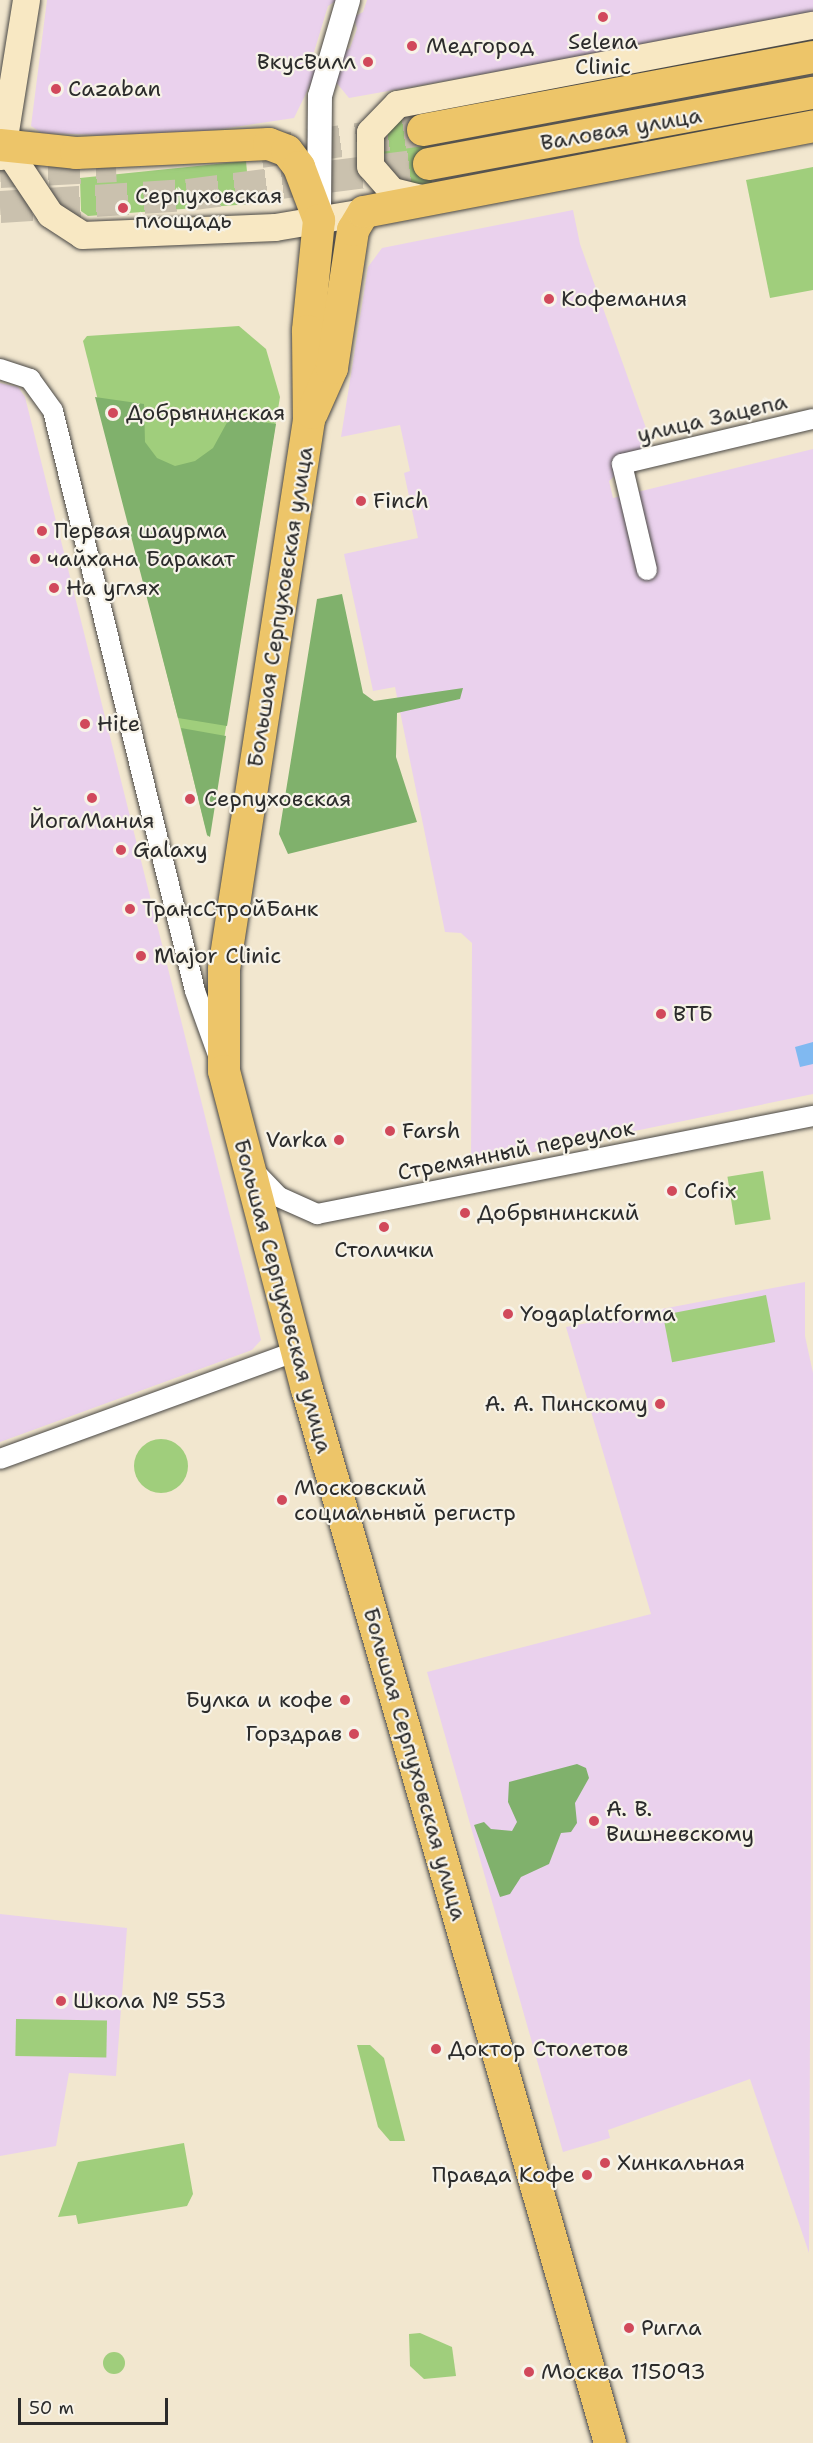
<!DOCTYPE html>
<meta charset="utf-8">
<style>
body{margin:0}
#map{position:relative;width:813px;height:2443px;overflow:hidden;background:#f2e7cf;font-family:"Shantell Sans",sans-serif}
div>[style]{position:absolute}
.built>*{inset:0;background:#ead1ed}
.green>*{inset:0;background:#a0ce7c;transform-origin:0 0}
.round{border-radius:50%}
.forest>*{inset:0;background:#80b16c}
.water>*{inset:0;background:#80b9f1}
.primary-tunnel>*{height:32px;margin-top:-16px;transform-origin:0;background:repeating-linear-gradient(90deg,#cac1ae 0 32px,transparent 0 48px)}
.roads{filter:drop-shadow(0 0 2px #494744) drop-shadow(0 0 2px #494744)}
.minor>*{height:20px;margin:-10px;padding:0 10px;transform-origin:10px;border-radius:10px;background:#fff}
.tertiary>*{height:24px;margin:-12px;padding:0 12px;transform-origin:12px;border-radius:12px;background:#fff}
.secondary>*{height:27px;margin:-13.5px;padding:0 13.5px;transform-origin:13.5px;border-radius:13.5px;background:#f8e8c3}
.primary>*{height:32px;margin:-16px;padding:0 16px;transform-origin:16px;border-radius:16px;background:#edc569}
.dots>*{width:16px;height:16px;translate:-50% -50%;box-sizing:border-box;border:3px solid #f7f3e8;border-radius:50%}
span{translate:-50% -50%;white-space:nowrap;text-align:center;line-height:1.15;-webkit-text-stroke:4.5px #f7f3e8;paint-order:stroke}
.poi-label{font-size:22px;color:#2b2b2b}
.left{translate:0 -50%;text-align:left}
.right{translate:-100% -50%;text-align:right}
.street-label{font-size:22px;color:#2b2b2b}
.scale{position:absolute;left:18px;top:2398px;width:150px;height:27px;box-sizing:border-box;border:3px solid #2b2b2b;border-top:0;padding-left:8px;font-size:18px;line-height:21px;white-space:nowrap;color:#2b2b2b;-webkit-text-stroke:4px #f7f3e8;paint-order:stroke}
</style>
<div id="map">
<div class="built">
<i style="clip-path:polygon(47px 0,337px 0,328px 6px,314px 52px,317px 71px,294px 118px,195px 133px,100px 135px,42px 133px,31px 126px)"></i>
<i style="clip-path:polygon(367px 0,813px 0,813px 15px,349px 98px,335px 81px,341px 54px,350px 48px,357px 29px,354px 17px,363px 12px)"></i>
<i style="clip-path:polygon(573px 210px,580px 244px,651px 442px,609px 481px,613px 498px,813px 449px,813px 1094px,471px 1165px,472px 943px,461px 933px,445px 932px,395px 687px,373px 691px,344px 554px,418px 538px,404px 473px,410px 471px,400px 425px,341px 437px,368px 267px,382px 248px)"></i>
<i style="clip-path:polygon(0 383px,18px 387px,25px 397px,261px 1340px,252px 1350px,0 1442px)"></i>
<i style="clip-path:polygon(805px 1282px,805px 1336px,813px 1373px,809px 2253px,750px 2079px,608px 2130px,610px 2138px,563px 2152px,427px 1672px,651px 1614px,566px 1327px)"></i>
<i style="clip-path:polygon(0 1914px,127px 1928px,116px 2076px,69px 2073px,56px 2146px,0 2156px)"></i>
</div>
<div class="green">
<i style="clip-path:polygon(420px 109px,433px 188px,409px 187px,382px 168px,381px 135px,402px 114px)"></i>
<i style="clip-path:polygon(246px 161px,250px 204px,88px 216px,81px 211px,80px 178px)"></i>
<i style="clip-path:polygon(813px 167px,813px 290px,770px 298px,746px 180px)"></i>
<i style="clip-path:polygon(239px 326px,266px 349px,280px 397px,208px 837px,83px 341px,87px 336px)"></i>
<i style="left:763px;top:1171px;width:49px;height:36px;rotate:81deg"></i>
<i style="left:766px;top:1295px;width:48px;height:105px;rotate:79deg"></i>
<i class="round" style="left:134px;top:1439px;width:54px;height:54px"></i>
<i style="left:16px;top:2019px;width:91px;height:37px;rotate:1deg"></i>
<i style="clip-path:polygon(357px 2045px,370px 2045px,384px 2058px,405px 2141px,390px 2141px,378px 2127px)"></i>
<i style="clip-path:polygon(184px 2143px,193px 2194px,187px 2206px,78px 2224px,76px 2215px,58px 2217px,78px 2162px)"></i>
<i style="clip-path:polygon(420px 2333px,452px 2347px,456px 2376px,424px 2379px,410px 2366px,409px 2334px)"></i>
<i class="round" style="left:103px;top:2352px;width:22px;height:22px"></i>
</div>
<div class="forest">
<i style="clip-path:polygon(95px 397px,144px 404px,145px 442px,157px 458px,175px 466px,195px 461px,213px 448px,230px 417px,276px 424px,227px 726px,178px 718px)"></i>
<i style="clip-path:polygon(342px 594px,363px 693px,374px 701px,463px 688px,460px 699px,397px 713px,396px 757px,417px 822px,288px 854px,279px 834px,317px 599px)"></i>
<i style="clip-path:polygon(181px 728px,226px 736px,210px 837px,207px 835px)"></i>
<i style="clip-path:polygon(577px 1764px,586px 1768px,589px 1778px,575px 1803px,577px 1823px,571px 1832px,561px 1833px,549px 1864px,521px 1877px,510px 1894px,500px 1897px,474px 1825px,484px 1822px,491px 1829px,512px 1831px,517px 1822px,508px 1802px,509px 1782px)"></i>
</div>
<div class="water">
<i style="clip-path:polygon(813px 1042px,813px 1064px,800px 1067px,795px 1047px)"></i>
</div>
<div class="primary-tunnel">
<i style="left:261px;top:152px;width:163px;rotate:-7.7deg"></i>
<i style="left:0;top:172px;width:116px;rotate:-3deg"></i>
<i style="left:0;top:207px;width:187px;rotate:-3.7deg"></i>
<i style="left:187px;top:195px;width:244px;rotate:-7.3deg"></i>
</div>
<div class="roads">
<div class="minor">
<i style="left:0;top:369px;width:32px;rotate:18deg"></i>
<i style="left:30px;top:379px;width:39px;rotate:54deg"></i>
<i style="left:53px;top:411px;width:597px;rotate:76.24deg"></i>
<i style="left:195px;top:991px;width:65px;rotate:70.2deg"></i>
<i style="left:647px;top:570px;width:109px;rotate:-103.3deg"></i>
<i style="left:622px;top:464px;width:196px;rotate:-13.3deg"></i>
<i style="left:253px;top:1170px;width:37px;rotate:46deg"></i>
<i style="left:279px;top:1197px;width:42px;rotate:24.1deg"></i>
<i style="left:317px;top:1214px;width:506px;rotate:-11.18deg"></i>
<i style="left:0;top:1459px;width:315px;rotate:-20deg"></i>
</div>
<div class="tertiary">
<i style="left:319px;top:208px;width:112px;rotate:-89.5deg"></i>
<i style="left:320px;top:96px;width:100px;rotate:-73.7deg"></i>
</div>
<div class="secondary">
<i style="left:0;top:139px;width:90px;rotate:56.3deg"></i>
<i style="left:50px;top:214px;width:38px;rotate:33deg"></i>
<i style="left:82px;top:235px;width:193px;rotate:-2.4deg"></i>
<i style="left:275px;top:227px;width:90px;rotate:-9.6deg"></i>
<i style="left:1px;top:156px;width:158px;rotate:-80.9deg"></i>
<i style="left:425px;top:199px;width:34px;rotate:-166deg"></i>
<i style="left:392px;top:191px;width:33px;rotate:-131deg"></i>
<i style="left:370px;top:166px;width:34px;rotate:-90deg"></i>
<i style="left:370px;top:132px;width:39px;rotate:-46deg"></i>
<i style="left:397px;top:104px;width:423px;rotate:-10.8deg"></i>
</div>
<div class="primary">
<i style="left:423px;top:130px;width:397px;rotate:-10.6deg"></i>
<i style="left:0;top:145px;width:76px;rotate:6deg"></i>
<i style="left:76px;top:153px;width:193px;rotate:-2.7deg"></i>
<i style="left:269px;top:144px;width:19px;rotate:21deg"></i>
<i style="left:287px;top:151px;width:20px;rotate:53deg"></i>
<i style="left:299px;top:167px;width:57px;rotate:69.3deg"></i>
<i style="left:319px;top:220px;width:112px;rotate:95.7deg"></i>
<i style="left:308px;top:331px;width:89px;rotate:89.4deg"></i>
<i style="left:309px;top:420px;width:556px;rotate:98.8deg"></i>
<i style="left:224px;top:969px;width:102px;rotate:90deg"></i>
<i style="left:224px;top:1071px;width:329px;rotate:75.4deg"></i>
<i style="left:307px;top:1389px;width:1097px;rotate:73.96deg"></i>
<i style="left:429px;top:164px;width:391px;rotate:-10.5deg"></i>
<i style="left:312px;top:413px;width:49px;rotate:-66deg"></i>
<i style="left:332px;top:368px;width:140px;rotate:-81.3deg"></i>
<i style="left:353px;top:230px;width:21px;rotate:-59deg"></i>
<i style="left:364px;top:212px;width:457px;rotate:-10.8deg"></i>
</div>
</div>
<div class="dots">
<i style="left:603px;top:17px;background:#d1495b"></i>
<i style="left:412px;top:46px;background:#d1495b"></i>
<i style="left:368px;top:62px;background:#d1495b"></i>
<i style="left:56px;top:89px;background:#d1495b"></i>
<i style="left:123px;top:208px;background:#d1495b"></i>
<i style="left:549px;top:299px;background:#d1495b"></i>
<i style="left:113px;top:413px;background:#d1495b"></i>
<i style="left:361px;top:501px;background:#d1495b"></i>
<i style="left:42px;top:531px;background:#d1495b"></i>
<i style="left:35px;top:559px;background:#d1495b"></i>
<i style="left:54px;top:588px;background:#d1495b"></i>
<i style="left:85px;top:724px;background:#d1495b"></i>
<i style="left:92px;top:798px;background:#d1495b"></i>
<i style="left:190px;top:799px;background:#d1495b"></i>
<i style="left:121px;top:850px;background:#d1495b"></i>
<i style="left:130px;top:909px;background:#d1495b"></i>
<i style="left:141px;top:956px;background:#d1495b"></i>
<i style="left:661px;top:1014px;background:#d1495b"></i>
<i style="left:390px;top:1131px;background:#d1495b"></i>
<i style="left:339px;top:1140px;background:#d1495b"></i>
<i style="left:672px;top:1191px;background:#d1495b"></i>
<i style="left:465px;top:1213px;background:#d1495b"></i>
<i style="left:384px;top:1227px;background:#d1495b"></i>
<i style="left:508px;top:1314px;background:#d1495b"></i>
<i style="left:660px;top:1404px;background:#d1495b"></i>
<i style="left:282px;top:1500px;background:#d1495b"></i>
<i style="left:345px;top:1700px;background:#d1495b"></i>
<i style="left:354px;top:1734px;background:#d1495b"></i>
<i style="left:594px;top:1821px;background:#d1495b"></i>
<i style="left:61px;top:2001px;background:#d1495b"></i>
<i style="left:436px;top:2049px;background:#d1495b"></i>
<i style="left:605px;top:2163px;background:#d1495b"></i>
<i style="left:587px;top:2175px;background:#d1495b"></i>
<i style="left:629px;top:2328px;background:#d1495b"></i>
<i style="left:529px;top:2372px;background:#d1495b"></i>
</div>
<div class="poi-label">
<span style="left:603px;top:54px">Selena<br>Clinic</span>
<span class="left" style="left:426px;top:46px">Медгород</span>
<span class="right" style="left:356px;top:62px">ВкусВилл</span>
<span class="left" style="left:68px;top:89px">Cazaban</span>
<span class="left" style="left:135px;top:208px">Серпуховская<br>площадь</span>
<span class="left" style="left:561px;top:299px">Кофемания</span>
<span class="left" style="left:126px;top:413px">Добрынинская</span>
<span class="left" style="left:373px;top:501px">Finch</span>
<span class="left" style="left:54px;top:531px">Первая шаурма</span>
<span class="left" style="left:47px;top:559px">чайхана Баракат</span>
<span class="left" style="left:66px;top:588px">На углях</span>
<span class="left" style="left:97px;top:724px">Hite</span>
<span class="left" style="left:204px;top:799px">Серпуховская</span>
<span style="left:92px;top:821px">ЙогаМания</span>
<span class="left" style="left:133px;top:850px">Galaxy</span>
<span class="left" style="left:142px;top:909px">ТрансСтройБанк</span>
<span class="left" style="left:154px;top:956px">Major Clinic</span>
<span class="left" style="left:673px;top:1014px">ВТБ</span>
<span class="left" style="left:402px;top:1131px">Farsh</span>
<span class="right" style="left:327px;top:1140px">Varka</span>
<span class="left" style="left:684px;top:1191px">Cofix</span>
<span class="left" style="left:477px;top:1213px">Добрынинский</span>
<span style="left:384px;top:1250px">Столички</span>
<span class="left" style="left:520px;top:1314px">Yogaplatforma</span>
<span class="right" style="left:648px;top:1404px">А. А. Пинскому</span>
<span class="left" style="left:294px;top:1500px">Московский<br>социальный регистр</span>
<span class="right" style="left:333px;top:1700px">Булка и кофе</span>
<span class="right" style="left:342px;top:1734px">Горздрав</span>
<span class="left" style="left:606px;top:1821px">А. В.<br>Вишневскому</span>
<span class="left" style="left:73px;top:2001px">Школа № 553</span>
<span class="left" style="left:448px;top:2049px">Доктор Столетов</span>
<span class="left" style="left:617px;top:2163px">Хинкальная</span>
<span class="right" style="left:575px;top:2175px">Правда Кофе</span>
<span class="left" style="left:641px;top:2328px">Ригла</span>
<span class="left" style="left:541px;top:2372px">Москва 115093</span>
</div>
<div class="street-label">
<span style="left:621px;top:129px;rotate:-10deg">Валовая улица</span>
<span style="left:712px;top:418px;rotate:-13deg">улица Зацепа</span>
<span style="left:280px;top:607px;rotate:-81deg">Большая Серпуховская улица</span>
<span style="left:516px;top:1150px;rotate:-11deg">Стремянный переулок</span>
<span style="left:283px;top:1296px;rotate:75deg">Большая Серпуховская улица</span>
<span style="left:415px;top:1764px;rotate:74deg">Большая Серпуховская улица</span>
</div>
<div class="scale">50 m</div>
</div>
